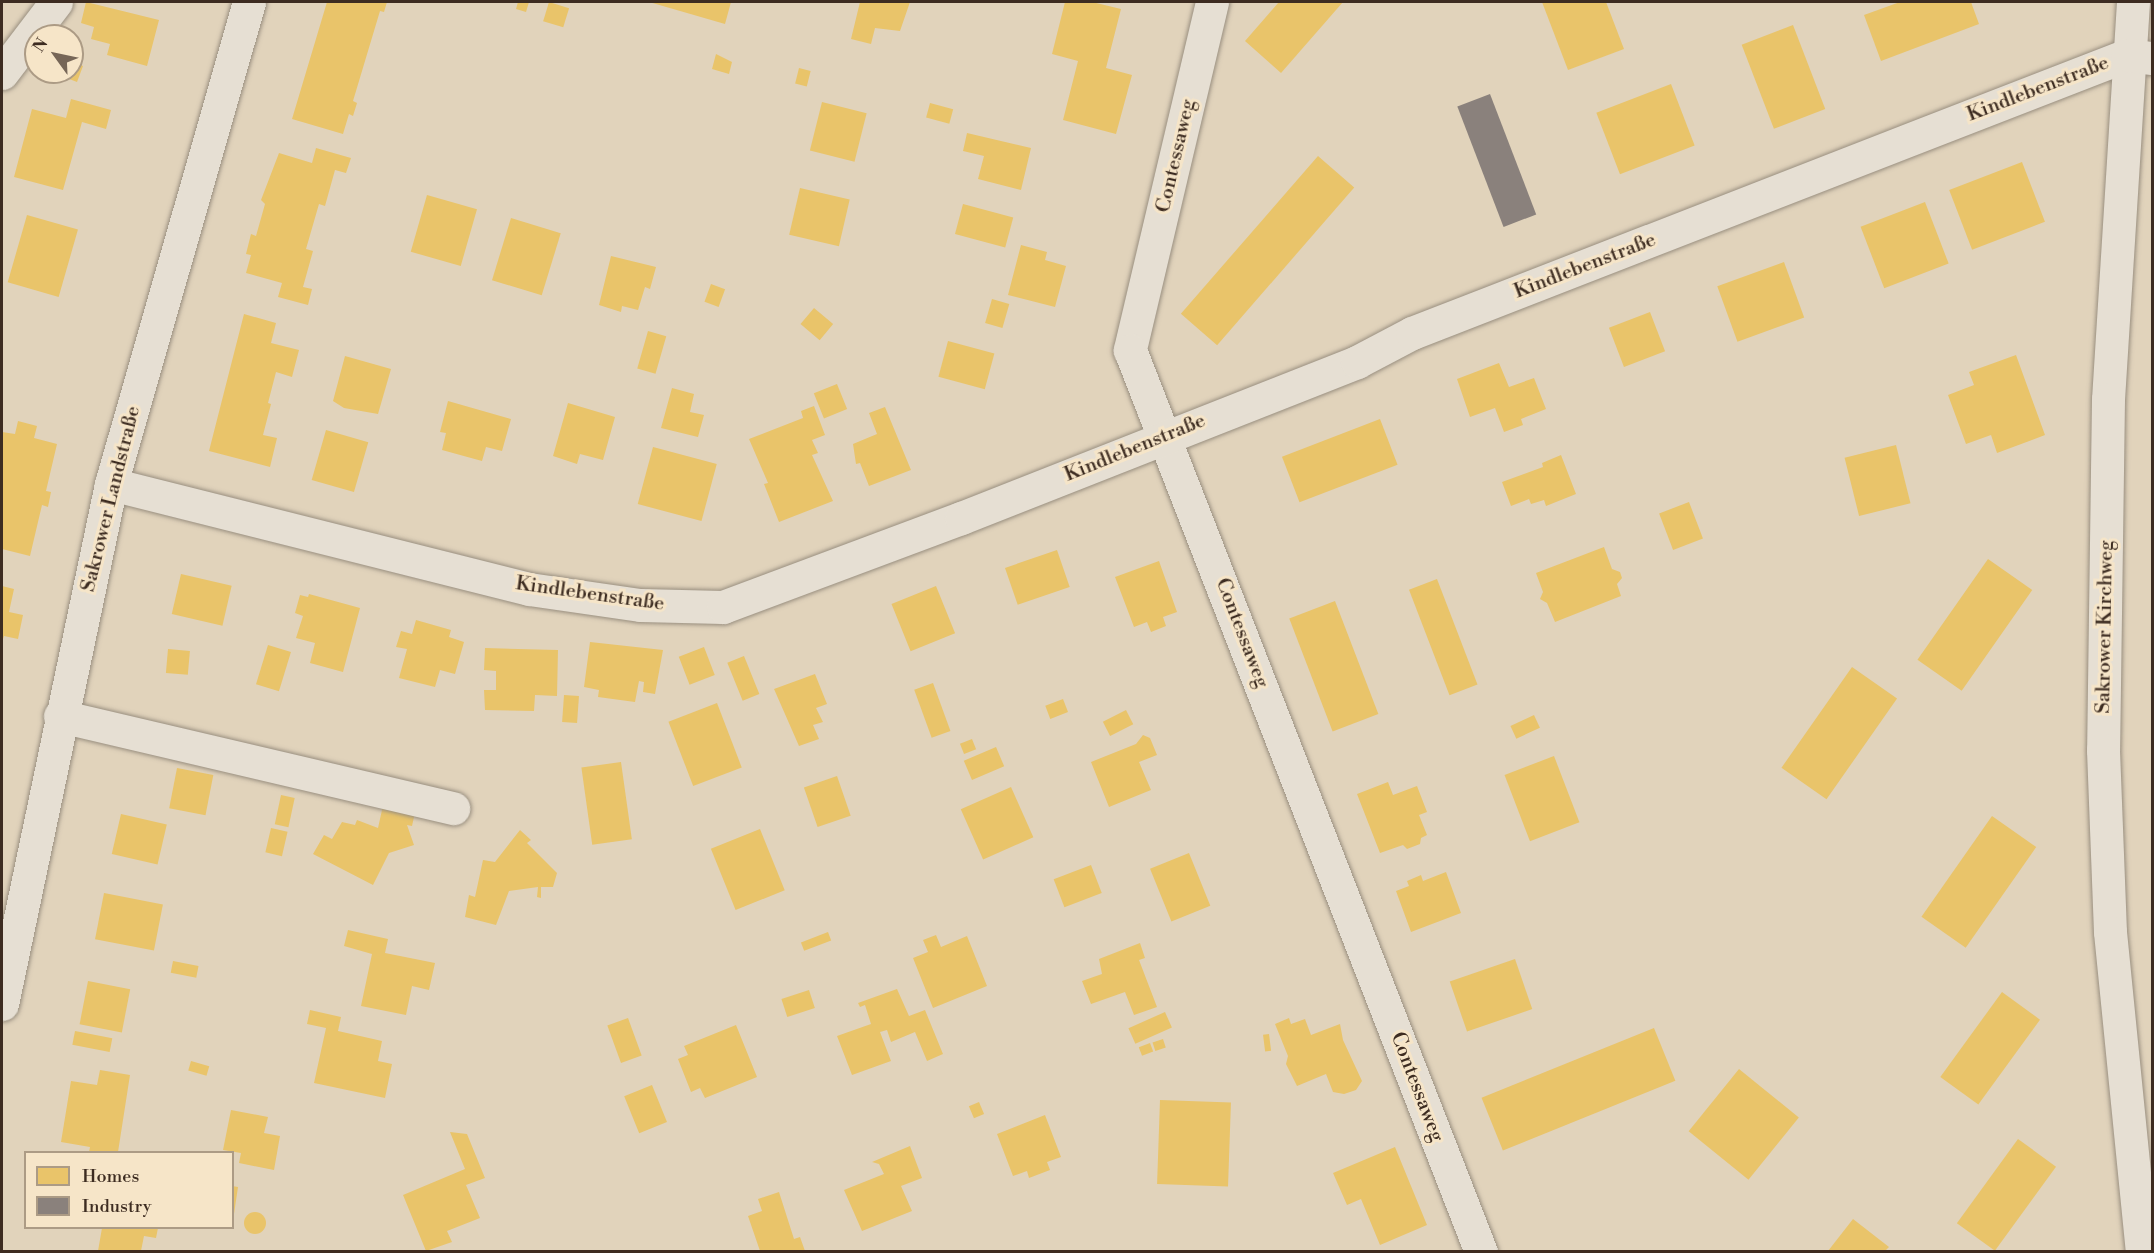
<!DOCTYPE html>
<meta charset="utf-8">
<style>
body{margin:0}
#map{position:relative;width:2154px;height:1253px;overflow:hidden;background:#e1d3bb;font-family:"Libre Bodoni",serif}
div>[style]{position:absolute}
.homes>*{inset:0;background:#e9c46a;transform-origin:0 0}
.round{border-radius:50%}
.industry>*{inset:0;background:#8a817c;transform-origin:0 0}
.roads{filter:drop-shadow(0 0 2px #998f80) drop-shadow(0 0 2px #998f80)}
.minor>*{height:33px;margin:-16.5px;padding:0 16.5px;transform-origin:16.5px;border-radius:16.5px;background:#e6dfd3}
span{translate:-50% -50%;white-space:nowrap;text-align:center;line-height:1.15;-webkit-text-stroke:6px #f6e5c8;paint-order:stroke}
.street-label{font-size:20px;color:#3d2c21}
.frame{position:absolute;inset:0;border:3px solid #3d2c21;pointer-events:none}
.legend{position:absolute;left:24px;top:1151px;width:210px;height:78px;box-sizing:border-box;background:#f6e5c8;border:2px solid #ac9b85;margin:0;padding:8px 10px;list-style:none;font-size:18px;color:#3d2c21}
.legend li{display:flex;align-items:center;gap:12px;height:30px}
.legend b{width:30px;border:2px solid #ac9b85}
.north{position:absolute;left:24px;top:24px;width:60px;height:60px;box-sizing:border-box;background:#f6e5c8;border:2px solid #ac9b85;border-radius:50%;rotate:303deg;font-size:16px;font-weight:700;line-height:24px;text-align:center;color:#3d2c21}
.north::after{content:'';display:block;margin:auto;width:21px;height:27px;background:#766657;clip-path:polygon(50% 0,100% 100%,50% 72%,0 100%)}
</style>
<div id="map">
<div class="homes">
<i style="clip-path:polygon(86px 2px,159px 20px,147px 66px,107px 55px,110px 44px,91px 39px,94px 27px,81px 23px)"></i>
<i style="clip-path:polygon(327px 2px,387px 2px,384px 12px,380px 11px,353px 101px,357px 103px,353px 116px,349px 114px,343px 134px,292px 119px)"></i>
<i style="clip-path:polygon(518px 2px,529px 2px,526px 12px,516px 9px)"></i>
<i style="left:549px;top:2px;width:21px;height:20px;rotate:17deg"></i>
<i style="clip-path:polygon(649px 2px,731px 2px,725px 24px)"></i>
<i style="clip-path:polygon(860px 2px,910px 2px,900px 31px,875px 28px,871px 44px,851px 39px)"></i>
<i style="clip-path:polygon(1065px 2px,1092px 2px,1121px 9px,1106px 68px,1132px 75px,1116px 134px,1063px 120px,1078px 61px,1052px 54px)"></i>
<i style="clip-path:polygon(1279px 2px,1343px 2px,1281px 73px,1245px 41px)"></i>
<i style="clip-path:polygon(1542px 2px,1606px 2px,1624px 49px,1568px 70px)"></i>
<i style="clip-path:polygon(1900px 2px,1971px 2px,1979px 24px,1881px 61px,1864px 15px)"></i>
<i style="left:1793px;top:25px;width:90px;height:55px;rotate:69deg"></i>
<i style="clip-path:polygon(716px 54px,732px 62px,729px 74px,712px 69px)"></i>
<i style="clip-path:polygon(72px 61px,83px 66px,77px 82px,51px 72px,72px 72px)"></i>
<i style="left:799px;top:68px;width:12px;height:16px;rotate:14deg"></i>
<i style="left:1671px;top:84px;width:66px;height:80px;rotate:69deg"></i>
<i style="clip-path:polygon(71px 99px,111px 110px,106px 129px,82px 122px,63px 190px,14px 177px,32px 109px,66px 118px)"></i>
<i style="left:822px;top:102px;width:46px;height:50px;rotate:14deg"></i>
<i style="left:930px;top:103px;width:24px;height:15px;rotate:15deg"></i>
<i style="clip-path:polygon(967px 133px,1031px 148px,1021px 190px,978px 179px,984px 156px,963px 151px)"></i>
<i style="clip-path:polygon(316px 148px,351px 158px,346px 173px,335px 170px,325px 206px,319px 204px,306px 249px,313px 251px,303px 287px,312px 289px,308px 305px,278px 297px,282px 283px,246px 273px,251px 255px,246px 254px,251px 234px,256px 236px,265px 204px,261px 200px,279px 153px,312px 163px)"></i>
<i style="left:1318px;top:156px;width:48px;height:209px;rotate:41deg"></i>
<i style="left:2022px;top:162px;width:64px;height:78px;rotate:69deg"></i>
<i style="left:800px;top:188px;width:51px;height:48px;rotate:13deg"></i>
<i style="left:427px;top:195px;width:52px;height:59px;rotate:16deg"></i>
<i style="left:1925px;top:202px;width:66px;height:69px;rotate:69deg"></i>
<i style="left:963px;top:204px;width:52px;height:31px;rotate:15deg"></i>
<i style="left:27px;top:215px;width:53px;height:70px;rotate:16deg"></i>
<i style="left:511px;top:218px;width:52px;height:65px;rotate:17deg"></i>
<i style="clip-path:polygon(1021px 245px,1047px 252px,1045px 260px,1066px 266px,1055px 307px,1008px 295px)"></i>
<i style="clip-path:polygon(611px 256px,656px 267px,650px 289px,645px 287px,638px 310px,622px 306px,621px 312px,599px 305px)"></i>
<i style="left:1784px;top:262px;width:59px;height:71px;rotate:70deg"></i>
<i style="left:711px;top:284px;width:15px;height:19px;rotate:20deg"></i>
<i style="left:992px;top:299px;width:18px;height:25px;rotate:16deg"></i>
<i style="left:814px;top:308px;width:25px;height:21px;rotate:40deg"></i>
<i style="left:1650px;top:312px;width:42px;height:44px;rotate:69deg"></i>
<i style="clip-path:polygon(244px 314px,276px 323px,271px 343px,299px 350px,292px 377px,276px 372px,268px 403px,271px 404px,263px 435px,277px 438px,270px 467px,209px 451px)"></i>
<i style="left:648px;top:331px;width:19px;height:39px;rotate:16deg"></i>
<i style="left:948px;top:341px;width:48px;height:37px;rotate:15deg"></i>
<i style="clip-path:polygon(2016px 355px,2045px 435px,1997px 453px,1991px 435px,1966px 444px,1948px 395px,1974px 385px,1969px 372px)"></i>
<i style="clip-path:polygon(345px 356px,391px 369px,378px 414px,344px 408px,333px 401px)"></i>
<i style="clip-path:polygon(1499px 363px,1509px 387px,1534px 378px,1546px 409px,1521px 419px,1523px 425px,1504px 432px,1495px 408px,1470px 417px,1457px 379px)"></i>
<i style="left:837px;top:384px;width:27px;height:25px;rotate:68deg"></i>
<i style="clip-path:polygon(672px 388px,694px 394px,690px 412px,704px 415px,698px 437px,661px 428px)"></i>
<i style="clip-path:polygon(448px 401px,511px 419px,502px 451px,486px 447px,482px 461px,442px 450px,446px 433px,440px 432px)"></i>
<i style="clip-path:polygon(568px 403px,615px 417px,603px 460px,580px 454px,577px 464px,553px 456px)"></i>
<i style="clip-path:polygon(814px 406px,825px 435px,812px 440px,818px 453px,812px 455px,833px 501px,779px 522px,764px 484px,768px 483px,749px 439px,803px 418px,801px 411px)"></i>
<i style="clip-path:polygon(885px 407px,911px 470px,869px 486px,860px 463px,856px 464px,853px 444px,877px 434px,869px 413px)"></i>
<i style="left:1380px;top:419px;width:49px;height:105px;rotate:69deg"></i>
<i style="clip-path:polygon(18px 421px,37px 426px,34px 438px,57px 444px,46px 491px,51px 492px,48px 507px,42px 505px,30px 556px,2px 549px,2px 432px,15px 434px)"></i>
<i style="left:326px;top:430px;width:44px;height:52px;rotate:16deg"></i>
<i style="left:1896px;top:445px;width:60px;height:53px;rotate:76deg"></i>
<i style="left:653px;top:447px;width:66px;height:59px;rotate:15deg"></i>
<i style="clip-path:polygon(1561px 455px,1576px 494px,1546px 506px,1544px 500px,1531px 504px,1529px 499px,1511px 506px,1502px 482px,1543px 467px,1542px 463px)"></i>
<i style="left:1689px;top:502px;width:39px;height:32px;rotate:69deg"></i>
<i style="clip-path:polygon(1604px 547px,1612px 569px,1620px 572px,1622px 578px,1617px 584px,1621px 596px,1555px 622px,1547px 603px,1540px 599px,1543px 592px,1536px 573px)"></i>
<i style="left:1057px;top:550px;width:39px;height:55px;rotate:71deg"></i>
<i style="left:1988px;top:559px;width:54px;height:123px;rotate:35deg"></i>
<i style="clip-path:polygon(1159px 561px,1177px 612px,1163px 617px,1166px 626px,1151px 632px,1147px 622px,1134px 627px,1115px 577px)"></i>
<i style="left:181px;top:574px;width:52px;height:41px;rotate:13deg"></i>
<i style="left:1437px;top:579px;width:113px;height:30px;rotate:69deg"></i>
<i style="clip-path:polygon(2px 586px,14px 589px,9px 612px,23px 615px,18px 639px,4px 636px,2px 642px)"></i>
<i style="left:936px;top:586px;width:51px;height:48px;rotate:68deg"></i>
<i style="clip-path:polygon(309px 594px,360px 608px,343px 672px,310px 663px,315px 643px,296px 638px,303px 616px,295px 613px,300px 595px,308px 597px)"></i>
<i style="left:1335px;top:601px;width:121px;height:49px;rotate:69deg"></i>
<i style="clip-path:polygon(416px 620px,451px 630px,449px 637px,464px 642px,455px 674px,440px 670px,435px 687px,399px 678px,407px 649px,396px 647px,401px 631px,412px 634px)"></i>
<i style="clip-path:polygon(590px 642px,663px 650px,655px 694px,643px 692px,644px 682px,639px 681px,635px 702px,598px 697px,599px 690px,584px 687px)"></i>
<i style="left:268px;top:645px;width:24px;height:41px;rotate:17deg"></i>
<i style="left:704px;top:647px;width:30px;height:27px;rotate:69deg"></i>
<i style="clip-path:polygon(485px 648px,558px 650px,557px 696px,535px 695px,534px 711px,485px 710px,484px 690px,496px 690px,496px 671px,484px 670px)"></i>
<i style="left:168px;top:649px;width:22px;height:24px;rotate:5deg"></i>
<i style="left:744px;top:656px;width:41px;height:18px;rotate:68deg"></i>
<i style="left:1852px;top:667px;width:55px;height:123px;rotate:35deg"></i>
<i style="clip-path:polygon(815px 674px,827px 704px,816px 708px,823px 722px,813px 725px,819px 739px,799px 746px,774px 689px)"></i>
<i style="left:933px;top:683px;width:51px;height:20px;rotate:70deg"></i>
<i style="left:564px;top:695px;width:15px;height:27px;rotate:4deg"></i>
<i style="left:1063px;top:699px;width:14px;height:19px;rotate:69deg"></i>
<i style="left:717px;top:703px;width:69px;height:52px;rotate:69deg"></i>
<i style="left:1126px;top:710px;width:16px;height:26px;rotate:63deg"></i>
<i style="left:1534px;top:715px;width:14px;height:26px;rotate:65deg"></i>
<i style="clip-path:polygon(1143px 735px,1150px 738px,1157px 755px,1139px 762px,1151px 790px,1109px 807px,1091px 762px,1136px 744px)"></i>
<i style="left:972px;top:739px;width:11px;height:13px;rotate:68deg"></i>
<i style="left:996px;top:747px;width:21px;height:35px;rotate:67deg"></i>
<i style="left:1554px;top:756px;width:71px;height:53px;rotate:69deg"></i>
<i style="left:621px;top:762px;width:78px;height:40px;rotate:82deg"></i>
<i style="left:177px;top:768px;width:37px;height:41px;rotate:11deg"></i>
<i style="left:837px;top:776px;width:42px;height:35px;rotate:71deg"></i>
<i style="clip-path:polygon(1388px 782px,1393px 795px,1417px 786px,1427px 812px,1419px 815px,1427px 835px,1421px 838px,1420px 844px,1407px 849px,1403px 845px,1380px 853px,1357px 794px)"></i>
<i style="left:1011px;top:787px;width:55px;height:55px;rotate:66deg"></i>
<i style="left:281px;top:795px;width:14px;height:30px;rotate:12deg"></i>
<i style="clip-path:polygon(384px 801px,416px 808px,412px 826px,407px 825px,414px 845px,389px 853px,373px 885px,313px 854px,324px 835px,332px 839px,342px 822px,355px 825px,357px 820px,378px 828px)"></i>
<i style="left:121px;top:814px;width:47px;height:41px;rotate:13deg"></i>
<i style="left:1992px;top:816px;width:54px;height:123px;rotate:35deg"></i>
<i style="left:271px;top:828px;width:17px;height:25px;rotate:13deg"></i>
<i style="left:760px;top:829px;width:66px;height:53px;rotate:68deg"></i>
<i style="clip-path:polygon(520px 830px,531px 840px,527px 843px,557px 873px,553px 887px,541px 887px,541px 898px,537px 897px,538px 887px,509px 891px,496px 925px,465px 917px,469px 895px,475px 897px,483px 860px,495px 862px)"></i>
<i style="left:1189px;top:853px;width:57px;height:42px;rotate:68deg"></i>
<i style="left:1091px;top:865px;width:30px;height:40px;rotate:69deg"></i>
<i style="clip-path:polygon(1446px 872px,1461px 913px,1411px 932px,1396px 891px,1409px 886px,1407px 881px,1421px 875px,1423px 881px)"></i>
<i style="left:104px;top:893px;width:60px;height:47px;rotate:11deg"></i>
<i style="clip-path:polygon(348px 930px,388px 939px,385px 953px,435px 963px,429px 990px,412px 986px,406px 1015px,361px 1006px,372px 954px,344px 946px)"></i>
<i style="left:828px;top:932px;width:9px;height:29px;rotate:69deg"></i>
<i style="clip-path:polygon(936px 935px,941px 947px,967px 936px,987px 986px,933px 1008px,913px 958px,928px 952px,923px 940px)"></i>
<i style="clip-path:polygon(1140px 943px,1145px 958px,1139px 960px,1157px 1007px,1134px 1015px,1125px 992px,1091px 1004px,1082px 981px,1102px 974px,1099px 959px)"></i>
<i style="left:1515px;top:959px;width:53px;height:69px;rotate:71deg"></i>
<i style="left:173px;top:961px;width:26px;height:12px;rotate:11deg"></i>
<i style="left:88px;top:981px;width:43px;height:44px;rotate:11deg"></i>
<i style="clip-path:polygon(897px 989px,909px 1016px,925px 1010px,943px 1054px,927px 1061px,915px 1032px,891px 1042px,887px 1030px,880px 1032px,891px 1061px,852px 1075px,837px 1036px,871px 1024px,865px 1005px,860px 1007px,858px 1003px)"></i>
<i style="left:809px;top:990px;width:19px;height:29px;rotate:72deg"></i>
<i style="left:2002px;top:992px;width:47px;height:105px;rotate:36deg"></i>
<i style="clip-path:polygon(310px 1010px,341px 1017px,338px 1031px,382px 1041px,378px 1061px,392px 1064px,385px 1098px,314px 1083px,326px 1028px,307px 1024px)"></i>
<i style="left:1165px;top:1012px;width:17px;height:40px;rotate:66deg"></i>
<i style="left:628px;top:1018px;width:40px;height:22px;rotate:70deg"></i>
<i style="clip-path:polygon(1289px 1018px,1291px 1024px,1305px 1019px,1311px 1035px,1340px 1024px,1343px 1040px,1362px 1081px,1356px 1090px,1344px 1094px,1333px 1092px,1326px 1074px,1297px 1086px,1286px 1064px,1288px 1056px,1275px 1024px)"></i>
<i style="clip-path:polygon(736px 1025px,757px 1077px,705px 1098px,700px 1088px,691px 1092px,678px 1059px,688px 1055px,684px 1046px)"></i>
<i style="left:1654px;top:1028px;width:57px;height:186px;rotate:68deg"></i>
<i style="left:75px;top:1031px;width:38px;height:14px;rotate:11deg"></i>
<i style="left:1269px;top:1034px;width:17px;height:6px;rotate:83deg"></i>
<i style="left:1163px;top:1039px;width:9px;height:11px;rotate:72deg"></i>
<i style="left:1150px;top:1043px;width:9px;height:12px;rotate:69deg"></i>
<i style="left:191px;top:1061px;width:19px;height:10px;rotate:16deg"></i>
<i style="left:1739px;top:1069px;width:77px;height:80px;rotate:39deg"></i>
<i style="clip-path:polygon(100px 1070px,130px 1075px,118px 1152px,89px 1152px,90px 1147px,61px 1142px,71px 1081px,97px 1085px)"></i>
<i style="left:652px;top:1085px;width:40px;height:30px;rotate:68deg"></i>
<i style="left:1160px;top:1100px;width:71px;height:84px;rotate:2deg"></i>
<i style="left:979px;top:1102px;width:13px;height:11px;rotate:67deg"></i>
<i style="clip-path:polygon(231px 1110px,268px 1117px,264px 1133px,280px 1136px,274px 1170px,239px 1163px,241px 1153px,223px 1150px)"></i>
<i style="clip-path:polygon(1045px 1115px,1061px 1157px,1047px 1162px,1050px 1170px,1029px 1178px,1027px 1171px,1013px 1176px,997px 1134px)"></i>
<i style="clip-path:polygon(450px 1132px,467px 1134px,485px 1178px,466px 1185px,480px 1218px,447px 1231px,452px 1242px,426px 1251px,403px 1195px,465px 1169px)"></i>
<i style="left:2018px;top:1139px;width:47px;height:104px;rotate:36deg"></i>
<i style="clip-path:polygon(910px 1146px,922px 1178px,901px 1186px,912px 1211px,862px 1231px,844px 1190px,884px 1174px,879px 1164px,872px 1162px)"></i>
<i style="clip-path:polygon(1395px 1147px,1427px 1225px,1380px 1245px,1361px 1199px,1347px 1205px,1333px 1173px)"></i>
<i style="clip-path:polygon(232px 1186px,238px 1187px,234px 1214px,232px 1214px)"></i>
<i style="clip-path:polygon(779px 1192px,794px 1239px,800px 1237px,805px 1251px,760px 1251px,748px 1216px,762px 1211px,758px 1199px)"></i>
<i class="round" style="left:244px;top:1212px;width:22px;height:22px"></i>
<i style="clip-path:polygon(1853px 1219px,1889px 1247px,1885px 1251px,1828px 1251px)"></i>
<i style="clip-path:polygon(102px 1228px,158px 1228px,156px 1238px,144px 1236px,141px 1251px,98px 1251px)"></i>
</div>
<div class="industry">
<i style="left:1490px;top:94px;width:129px;height:35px;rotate:69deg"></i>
</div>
<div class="roads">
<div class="minor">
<i style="left:1212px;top:2px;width:358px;rotate:103.3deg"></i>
<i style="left:1130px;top:350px;width:968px;rotate:68.74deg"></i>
<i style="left:2133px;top:2px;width:398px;rotate:93.6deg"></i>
<i style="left:2108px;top:399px;width:351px;rotate:90.8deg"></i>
<i style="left:2103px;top:750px;width:182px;rotate:87.8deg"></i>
<i style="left:2110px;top:932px;width:322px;rotate:84.3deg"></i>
<i style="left:2px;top:73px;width:89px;rotate:-52.7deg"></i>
<i style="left:111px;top:484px;width:431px;rotate:14.1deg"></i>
<i style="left:529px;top:589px;width:112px;rotate:8.2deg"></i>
<i style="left:640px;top:605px;width:83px;rotate:1.4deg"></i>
<i style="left:723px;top:607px;width:254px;rotate:-20.5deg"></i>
<i style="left:961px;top:518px;width:426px;rotate:-21.5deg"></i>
<i style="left:1357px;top:362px;width:62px;rotate:-27.8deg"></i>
<i style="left:1412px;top:333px;width:767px;rotate:-21.25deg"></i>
<i style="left:2127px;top:55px;width:25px;rotate:7deg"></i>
<i style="left:60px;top:716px;width:404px;rotate:13.2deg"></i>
<i style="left:2px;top:1004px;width:531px;rotate:-78.16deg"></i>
<i style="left:111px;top:484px;width:501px;rotate:-74.02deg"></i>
</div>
</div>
<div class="street-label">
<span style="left:2038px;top:89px;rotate:-21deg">Kindlebenstraße</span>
<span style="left:1176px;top:156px;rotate:-77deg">Contessaweg</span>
<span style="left:1585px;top:266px;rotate:-21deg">Kindlebenstraße</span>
<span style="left:1135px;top:448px;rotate:-22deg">Kindlebenstraße</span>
<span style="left:111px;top:499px;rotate:-76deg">Sakrower Landstraße</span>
<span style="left:590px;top:594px;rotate:8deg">Kindlebenstraße</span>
<span style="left:2105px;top:627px;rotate:-89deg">Sakrower Kirchweg</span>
<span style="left:1242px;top:633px;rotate:69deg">Contessaweg</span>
<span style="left:1417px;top:1087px;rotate:69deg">Contessaweg</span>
</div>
<div class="frame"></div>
<ul class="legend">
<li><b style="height:16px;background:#e9c46a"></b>Homes</li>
<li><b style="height:16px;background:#8a817c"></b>Industry</li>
</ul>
<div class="north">N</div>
</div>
